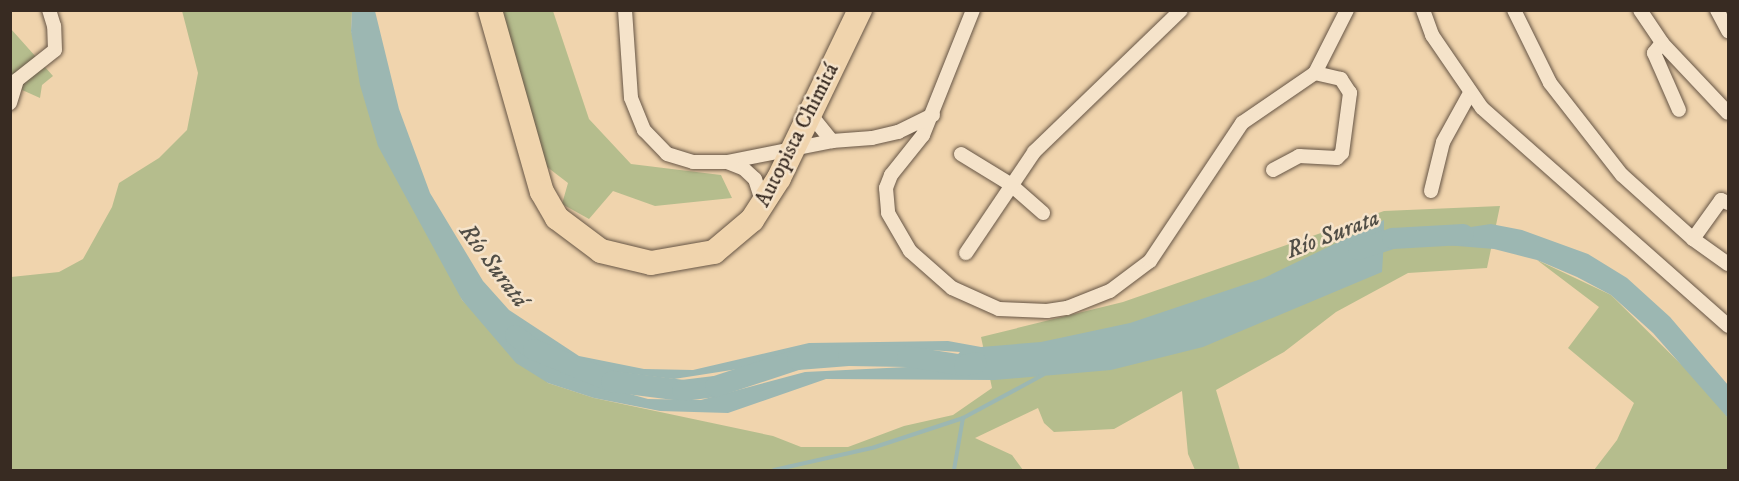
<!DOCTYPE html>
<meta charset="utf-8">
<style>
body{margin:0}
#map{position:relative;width:1739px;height:481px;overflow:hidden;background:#f0d4ad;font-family:"IM FELL DW Pica",serif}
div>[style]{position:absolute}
.green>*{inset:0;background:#b5bd8d}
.water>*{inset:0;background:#9cb7b2}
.stream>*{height:4px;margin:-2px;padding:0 2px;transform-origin:2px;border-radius:2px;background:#9cb7b2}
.river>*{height:21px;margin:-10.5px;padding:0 10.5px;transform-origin:10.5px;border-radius:10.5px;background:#9cb7b2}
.roads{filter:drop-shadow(0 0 2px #665545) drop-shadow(0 0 2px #665545)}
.street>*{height:14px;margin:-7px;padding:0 7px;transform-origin:7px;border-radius:7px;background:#f5e3ca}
.highway>*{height:24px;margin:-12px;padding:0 12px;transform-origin:12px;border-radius:12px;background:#f0d4ad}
span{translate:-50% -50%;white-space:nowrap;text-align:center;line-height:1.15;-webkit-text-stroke:5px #f5e3ca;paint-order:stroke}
.street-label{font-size:22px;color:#382b22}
.water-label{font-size:24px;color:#514e46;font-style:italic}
.frame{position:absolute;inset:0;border:12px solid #382b22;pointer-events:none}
</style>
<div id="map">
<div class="green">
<i style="clip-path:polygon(182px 11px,352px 11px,351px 31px,462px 300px,548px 383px,594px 398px,773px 436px,801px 447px,848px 447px,904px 426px,953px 415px,992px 388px,981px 337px,1123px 302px,1384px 211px,1500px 206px,1487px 268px,1408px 273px,1336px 312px,1284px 352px,1216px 390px,1240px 470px,1195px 470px,1188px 454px,1182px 391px,1114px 429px,1054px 432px,1044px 423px,1038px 408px,975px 438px,1012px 455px,1023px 470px,11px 470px,11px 277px,59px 272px,83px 259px,112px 207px,119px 183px,159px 158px,187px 130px,198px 73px)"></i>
<i style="clip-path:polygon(495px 11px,553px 11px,589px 119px,631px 164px,721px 175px,732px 198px,655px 206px,613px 191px,589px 219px,562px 204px,568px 183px,538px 160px)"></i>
<i style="clip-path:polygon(11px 29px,53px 76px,42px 85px,40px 98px,11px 85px)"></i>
<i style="clip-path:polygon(1537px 260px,1611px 295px,1707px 390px,1728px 418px,1728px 470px,1594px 470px,1617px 440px,1634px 403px,1568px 348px,1599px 307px)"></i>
</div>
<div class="water">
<i style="clip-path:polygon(evenodd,352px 11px,375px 11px,399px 109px,430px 193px,483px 281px,509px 310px,579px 356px,644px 369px,693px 370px,809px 343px,948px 341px,981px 347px,1041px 342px,1130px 323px,1264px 278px,1384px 220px,1384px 240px,1491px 224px,1522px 230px,1588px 254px,1627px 278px,1670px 317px,1728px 385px,1728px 418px,1653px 333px,1611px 295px,1577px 277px,1537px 260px,1494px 249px,1384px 240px,1382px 272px,1203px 347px,1111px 370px,995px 380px,826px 379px,728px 413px,660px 411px,594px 398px,548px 383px,516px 363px,462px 300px,378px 146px,360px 85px,351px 31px,352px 11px,530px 346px,590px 369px,674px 379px,738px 369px,817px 348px,869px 346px,960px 352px,948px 365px,805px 372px,701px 400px,648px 399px,601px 386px,572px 373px,530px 346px)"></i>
</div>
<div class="stream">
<i style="left:774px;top:470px;width:100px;rotate:-12.7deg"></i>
<i style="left:872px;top:448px;width:96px;rotate:-18.2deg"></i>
<i style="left:963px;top:418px;width:91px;rotate:-28.3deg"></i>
<i style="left:954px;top:470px;width:53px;rotate:-80.2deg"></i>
</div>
<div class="river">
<i style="left:1358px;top:249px;width:36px;rotate:-18deg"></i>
<i style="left:1392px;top:238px;width:71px;rotate:-3.2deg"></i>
<i style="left:515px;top:335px;width:23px;rotate:38deg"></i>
<i style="left:533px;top:349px;width:84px;rotate:22.3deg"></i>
<i style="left:611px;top:381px;width:72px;rotate:7.2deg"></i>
<i style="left:682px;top:390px;width:33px;rotate:-7deg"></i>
<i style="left:715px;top:386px;width:86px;rotate:-18.2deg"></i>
<i style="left:797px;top:359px;width:51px;rotate:-4.5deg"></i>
<i style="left:848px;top:355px;width:59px;rotate:1deg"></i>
<i style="left:907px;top:356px;width:58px;rotate:9deg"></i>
<i style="left:964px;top:365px;width:12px;rotate:-14deg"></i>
</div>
<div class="roads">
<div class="street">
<i style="left:625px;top:10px;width:88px;rotate:86.1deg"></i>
<i style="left:631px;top:98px;width:35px;rotate:68deg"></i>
<i style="left:644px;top:130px;width:33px;rotate:46deg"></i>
<i style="left:667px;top:154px;width:27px;rotate:17deg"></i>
<i style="left:693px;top:162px;width:34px"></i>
<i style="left:727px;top:162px;width:107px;rotate:-11.3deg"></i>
<i style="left:832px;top:141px;width:40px;rotate:-4.3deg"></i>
<i style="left:872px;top:138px;width:27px;rotate:-13deg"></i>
<i style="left:898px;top:132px;width:39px;rotate:-26deg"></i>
<i style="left:973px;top:10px;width:135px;rotate:111.8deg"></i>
<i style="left:923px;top:135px;width:51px;rotate:128.7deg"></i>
<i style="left:891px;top:175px;width:14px;rotate:111deg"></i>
<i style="left:886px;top:188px;width:25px;rotate:85deg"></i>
<i style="left:888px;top:213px;width:44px;rotate:59.9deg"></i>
<i style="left:910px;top:251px;width:56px;rotate:41.4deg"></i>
<i style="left:952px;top:288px;width:51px;rotate:24.1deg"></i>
<i style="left:999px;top:309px;width:48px;rotate:2.4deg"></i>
<i style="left:1047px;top:311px;width:20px;rotate:-9deg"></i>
<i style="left:1067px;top:308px;width:46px;rotate:-21.6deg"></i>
<i style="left:1110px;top:291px;width:50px;rotate:-36.9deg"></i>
<i style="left:1150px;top:261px;width:166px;rotate:-56.3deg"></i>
<i style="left:1242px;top:123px;width:88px;rotate:-34.4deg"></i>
<i style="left:1315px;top:73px;width:71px;rotate:-63.1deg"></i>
<i style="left:1423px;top:10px;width:27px;rotate:70deg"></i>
<i style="left:1432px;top:35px;width:88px;rotate:55.6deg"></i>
<i style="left:1482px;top:108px;width:329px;rotate:41.5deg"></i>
<i style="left:1514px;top:10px;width:81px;rotate:63.7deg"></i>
<i style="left:1550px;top:83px;width:117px;rotate:52deg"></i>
<i style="left:1622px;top:175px;width:96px;rotate:42deg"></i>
<i style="left:1693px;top:239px;width:43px;rotate:35.5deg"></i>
<i style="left:1640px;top:10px;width:40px;rotate:56deg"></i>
<i style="left:1662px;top:43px;width:96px;rotate:46.7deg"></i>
<i style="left:1717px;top:10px;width:24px;rotate:62deg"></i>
<i style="left:1662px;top:43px;width:13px;rotate:129deg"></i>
<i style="left:1654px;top:53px;width:62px;rotate:66.3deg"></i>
<i style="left:10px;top:103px;width:24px;rotate:-73deg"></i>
<i style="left:17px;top:80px;width:48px;rotate:-38.3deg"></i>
<i style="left:55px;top:50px;width:24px;rotate:-92deg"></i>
<i style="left:54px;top:26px;width:17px;rotate:-107deg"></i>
<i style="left:810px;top:114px;width:35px;rotate:51deg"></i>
<i style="left:961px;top:154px;width:57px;rotate:31.5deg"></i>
<i style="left:1010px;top:184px;width:44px;rotate:41.3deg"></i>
<i style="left:727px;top:162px;width:17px;rotate:21deg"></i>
<i style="left:743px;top:168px;width:16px;rotate:43deg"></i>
<i style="left:755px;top:179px;width:25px;rotate:72deg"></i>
<i style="left:1273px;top:170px;width:30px;rotate:-28deg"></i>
<i style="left:1299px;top:156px;width:38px;rotate:3deg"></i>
<i style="left:1337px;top:158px;width:7px;rotate:-45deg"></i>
<i style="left:1342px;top:153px;width:61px;rotate:-82.4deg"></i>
<i style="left:1350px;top:93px;width:17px;rotate:-123deg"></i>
<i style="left:1341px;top:79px;width:27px;rotate:-167deg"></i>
<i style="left:1431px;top:191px;width:50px;rotate:-76.2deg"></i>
<i style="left:1443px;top:142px;width:56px;rotate:-61.1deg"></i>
<i style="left:1693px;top:239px;width:48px;rotate:-54.3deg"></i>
<i style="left:1721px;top:200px;width:8px;rotate:23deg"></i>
<i style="left:966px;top:253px;width:122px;rotate:-56deg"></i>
<i style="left:1034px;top:152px;width:204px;rotate:-44deg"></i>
</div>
<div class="highway">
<i style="left:490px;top:10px;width:189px;rotate:74.1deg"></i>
<i style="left:542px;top:192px;width:30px;rotate:60deg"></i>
<i style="left:557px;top:218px;width:55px;rotate:36.9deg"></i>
<i style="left:601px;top:251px;width:51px;rotate:13.5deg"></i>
<i style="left:651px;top:263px;width:64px;rotate:-9.9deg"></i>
<i style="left:714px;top:252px;width:50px;rotate:-40.1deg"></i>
<i style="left:752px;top:220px;width:50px;rotate:-57.3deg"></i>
<i style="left:779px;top:178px;width:187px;rotate:-64.3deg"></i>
</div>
</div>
<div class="street-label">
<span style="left:797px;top:135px;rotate:-63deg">Autopista Chimitá</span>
</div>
<div class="water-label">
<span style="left:1333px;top:235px;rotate:-21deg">Río Surata</span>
<span style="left:493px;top:266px;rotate:53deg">Río Suratá</span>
</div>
<div class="frame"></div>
</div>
